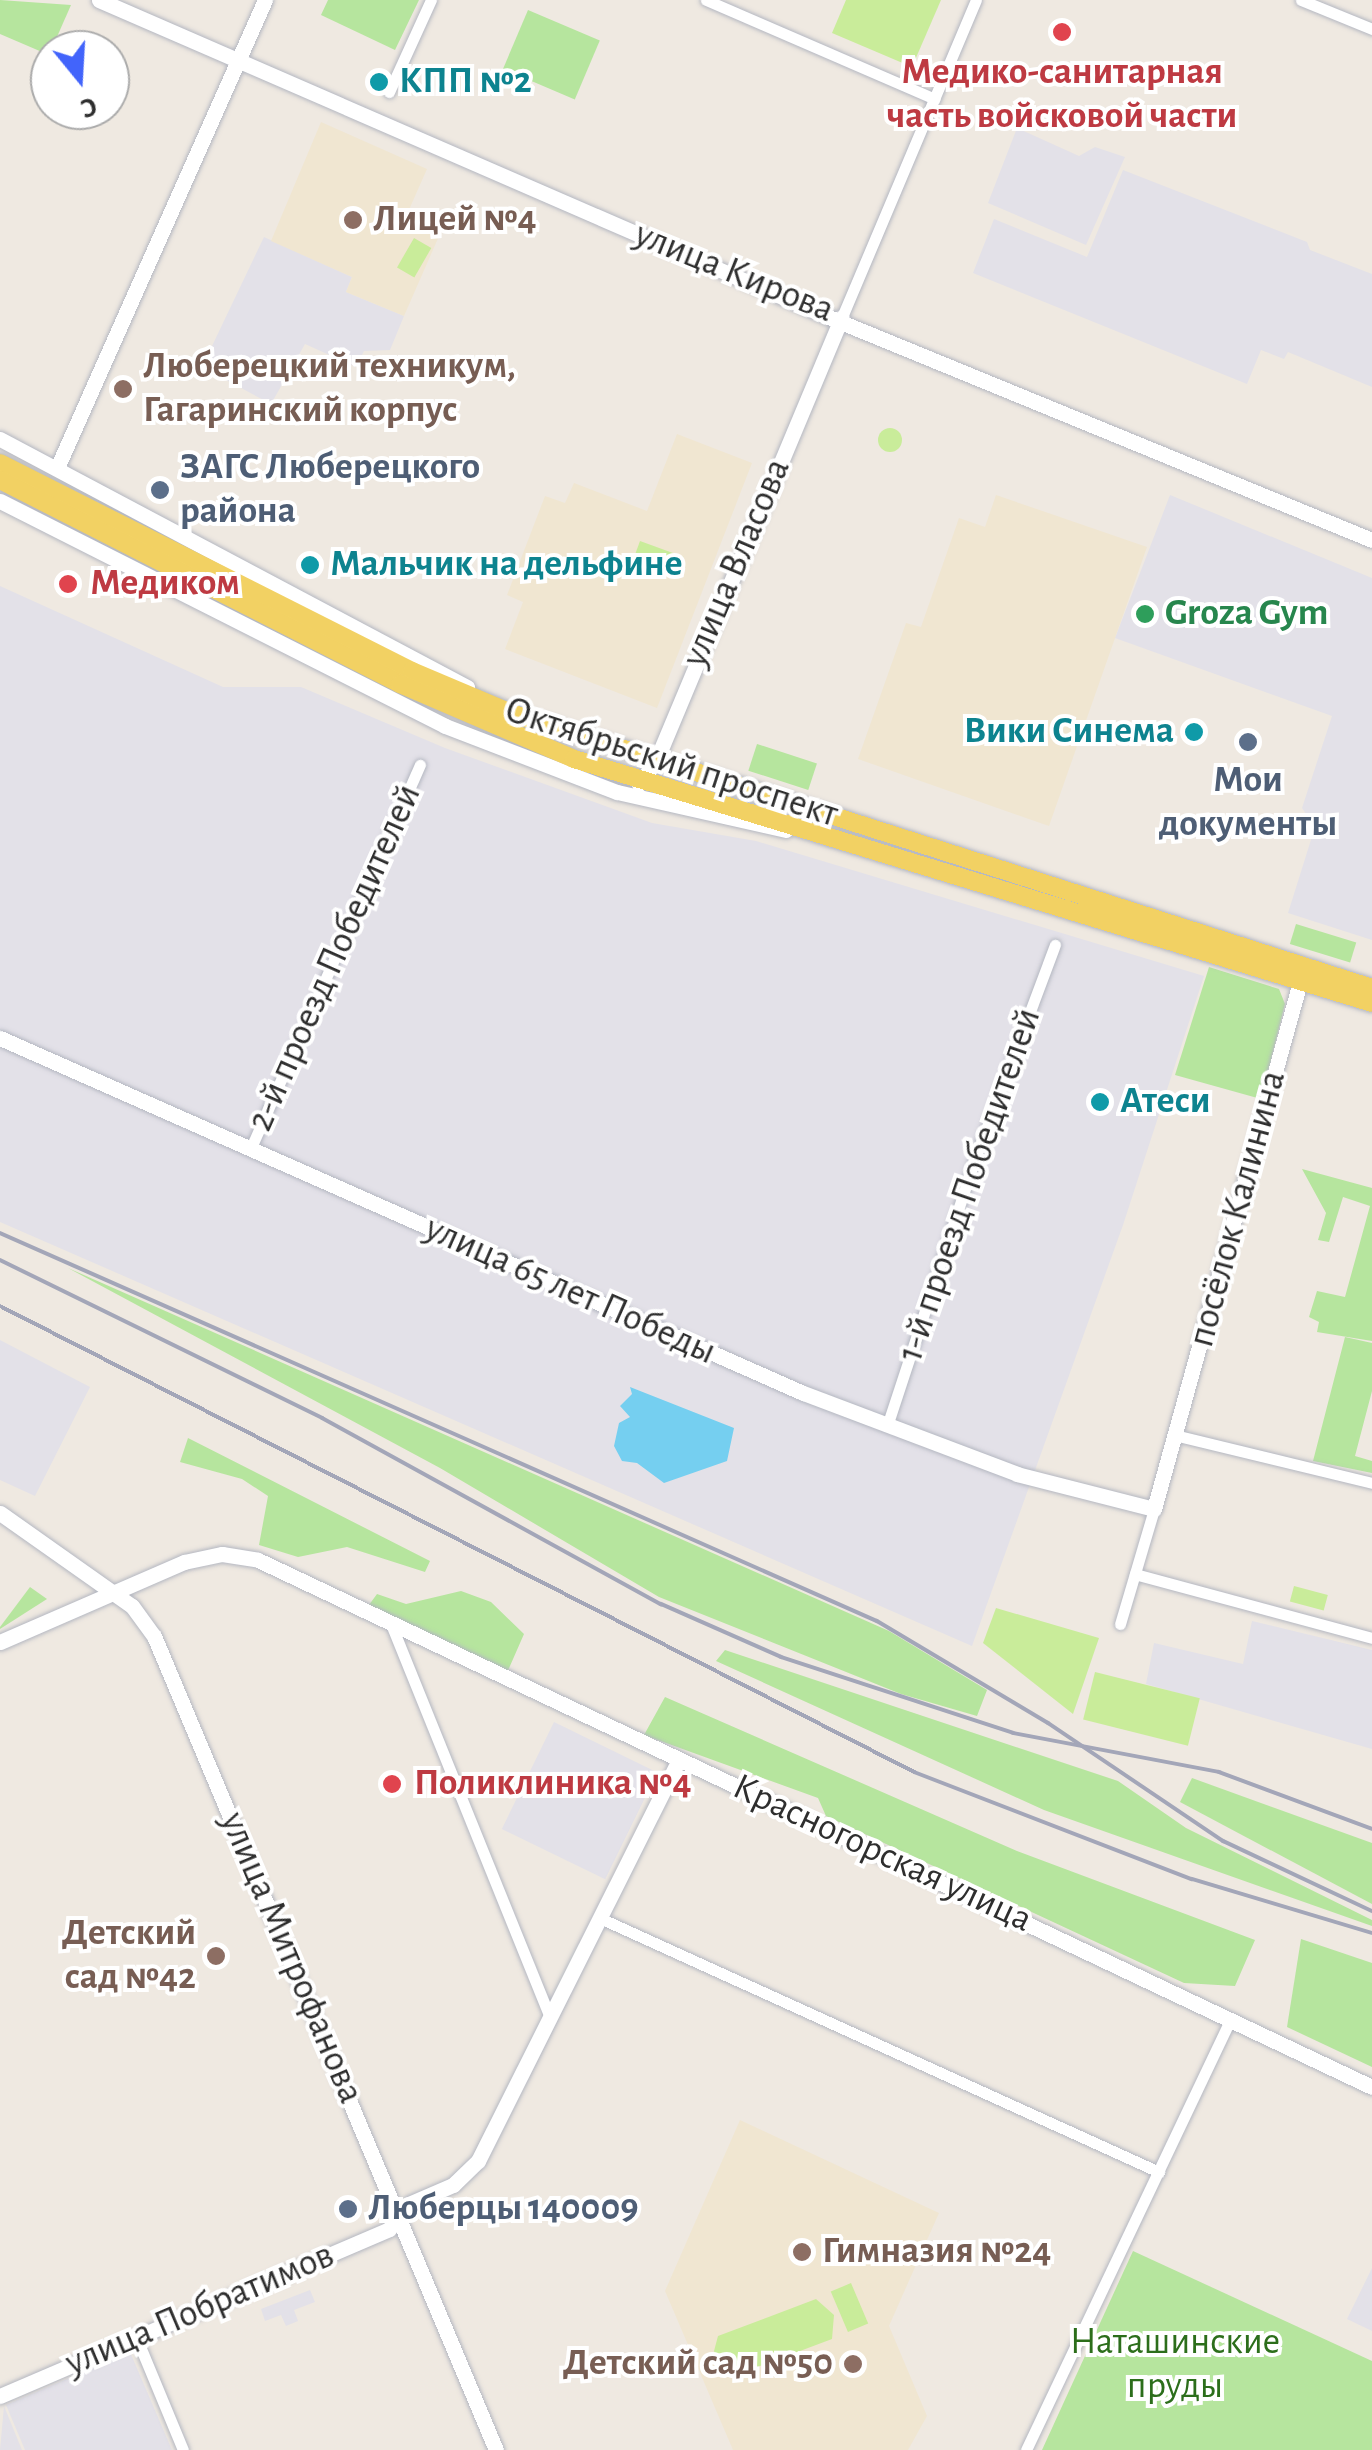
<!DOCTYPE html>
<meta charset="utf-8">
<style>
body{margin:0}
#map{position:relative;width:1372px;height:2450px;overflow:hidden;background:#efe9e1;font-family:"Alegreya Sans",sans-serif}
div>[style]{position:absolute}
.industrial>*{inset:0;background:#e3e1e8;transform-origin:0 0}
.education>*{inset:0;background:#f0e6d1}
.green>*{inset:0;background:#b6e59e;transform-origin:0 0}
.pitch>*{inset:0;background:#c9ec9a;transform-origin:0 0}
.round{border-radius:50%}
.water>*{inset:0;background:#75cff0}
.roads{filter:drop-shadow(0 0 2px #b4b7c1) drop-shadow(0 0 2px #b4b7c1)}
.street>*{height:11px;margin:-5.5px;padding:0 5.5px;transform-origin:5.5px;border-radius:5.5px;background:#fff}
.secondary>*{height:15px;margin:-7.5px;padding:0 7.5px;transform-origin:7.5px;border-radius:7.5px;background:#fff}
.primary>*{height:18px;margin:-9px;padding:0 9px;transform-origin:9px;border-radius:9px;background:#f2d163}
.rail>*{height:4px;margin:-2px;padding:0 2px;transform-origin:2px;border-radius:2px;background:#a3a6b8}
.dots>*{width:28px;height:28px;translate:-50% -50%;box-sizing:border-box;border:5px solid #fff;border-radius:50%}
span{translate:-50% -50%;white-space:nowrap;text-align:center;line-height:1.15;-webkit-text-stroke:8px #fff;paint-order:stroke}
.health-label{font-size:38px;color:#be3a42;font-weight:700}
.left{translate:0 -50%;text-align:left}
.culture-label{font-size:38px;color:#0d838f;font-weight:700}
.right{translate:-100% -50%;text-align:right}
.education-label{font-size:38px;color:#785e54;font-weight:700}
.street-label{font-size:38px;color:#2e2e2e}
.service-label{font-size:38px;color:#4e5e75;font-weight:700}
.leisure-label{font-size:38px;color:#27864d;font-weight:700}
.park-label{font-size:38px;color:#2c6e1b}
.north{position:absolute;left:30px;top:30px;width:100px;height:100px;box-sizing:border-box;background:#fff;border:2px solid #ababab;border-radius:50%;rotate:162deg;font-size:28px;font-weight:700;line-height:40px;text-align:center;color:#2e2e2e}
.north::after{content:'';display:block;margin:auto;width:35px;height:45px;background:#4264fb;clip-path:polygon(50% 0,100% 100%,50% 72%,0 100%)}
</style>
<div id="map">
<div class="industrial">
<i style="clip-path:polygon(1017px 128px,1079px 156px,1095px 147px,1125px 157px,1086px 245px,988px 203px)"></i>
<i style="clip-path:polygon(1123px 170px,1307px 242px,1310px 250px,1372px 274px,1372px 387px,1288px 352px,1284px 359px,1261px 350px,1247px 384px,973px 273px,994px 219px,1087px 257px)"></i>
<i style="clip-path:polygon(264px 237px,352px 277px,346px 292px,404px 316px,390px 350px,364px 351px,356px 367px,305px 344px,271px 404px,202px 367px)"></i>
<i style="clip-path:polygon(1170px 495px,1372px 578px,1372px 940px,1288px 913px,1315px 827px,1302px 808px,1332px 716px,1115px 638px)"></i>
<i style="clip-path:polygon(0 586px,223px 687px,301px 687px,445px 748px,652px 823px,756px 841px,1204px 976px,1123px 1225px,972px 1646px,0 1222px)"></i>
<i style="clip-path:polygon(0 1340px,90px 1387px,35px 1496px,0 1480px)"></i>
<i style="clip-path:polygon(1252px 1621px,1372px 1650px,1372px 1749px,1146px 1684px,1154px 1643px,1243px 1664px)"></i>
<i style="left:554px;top:1722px;width:115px;height:119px;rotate:26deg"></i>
<i style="clip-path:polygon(1372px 2268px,1372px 2331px,1347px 2319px)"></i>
<i style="clip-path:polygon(310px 2290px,315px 2302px,294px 2310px,298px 2321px,286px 2326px,281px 2315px,265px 2321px,261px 2309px)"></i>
<i style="clip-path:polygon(130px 2352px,172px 2450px,25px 2450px,6px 2405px)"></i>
<i style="clip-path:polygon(4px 2406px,22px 2450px,0 2450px)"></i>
</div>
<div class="education">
<i style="clip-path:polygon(321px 122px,427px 169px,408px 212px,443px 227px,404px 316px,346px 292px,352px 277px,271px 241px)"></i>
<i style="clip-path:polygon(677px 434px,752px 463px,657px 708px,505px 649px,523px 602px,507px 595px,545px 496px,565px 503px,574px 483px,647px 511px)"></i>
<i style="clip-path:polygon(996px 495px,1147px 547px,1049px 826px,858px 759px,906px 623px,921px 627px,959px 518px,985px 527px)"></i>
<i style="clip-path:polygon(740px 2120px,939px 2213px,889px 2326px,927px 2416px,908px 2450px,733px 2450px,665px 2291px)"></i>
</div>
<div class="green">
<i style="clip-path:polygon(0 0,71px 5px,49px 55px,0 34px)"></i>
<i style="clip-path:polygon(328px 0,419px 0,395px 50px,321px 15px)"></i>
<i style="left:528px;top:10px;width:78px;height:64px;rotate:23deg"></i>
<i style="left:757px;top:744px;width:63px;height:28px;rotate:18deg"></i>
<i style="left:1296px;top:924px;width:63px;height:21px;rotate:17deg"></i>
<i style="clip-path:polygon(1209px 967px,1279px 989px,1285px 1004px,1261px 1099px,1175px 1075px)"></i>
<i style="clip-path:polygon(1302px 1169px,1372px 1188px,1372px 1341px,1317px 1332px,1319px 1322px,1309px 1317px,1317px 1291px,1345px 1297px,1370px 1206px,1343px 1197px,1329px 1242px,1318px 1240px,1326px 1213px)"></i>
<i style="clip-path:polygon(68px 1268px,889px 1631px,987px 1690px,977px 1716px,901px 1694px,659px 1597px,440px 1468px)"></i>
<i style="clip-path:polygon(1345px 1337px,1372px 1343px,1372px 1391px,1355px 1456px,1372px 1461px,1372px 1473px,1313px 1461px)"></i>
<i style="clip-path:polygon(188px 1438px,430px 1561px,425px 1572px,347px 1547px,298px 1557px,259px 1545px,268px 1496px,242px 1479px,180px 1462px)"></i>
<i style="clip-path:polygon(30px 1587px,47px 1599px,0 1629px,0 1627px)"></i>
<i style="clip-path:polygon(461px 1591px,491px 1602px,524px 1634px,506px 1675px,366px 1609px,377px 1594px,406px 1604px)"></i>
<i style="clip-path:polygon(725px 1650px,1118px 1781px,1186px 1828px,1372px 1920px,1372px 1926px,1044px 1810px,716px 1661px)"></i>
<i style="clip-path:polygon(665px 1697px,1017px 1851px,1255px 1940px,1235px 1986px,1184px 1983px,826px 1816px,818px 1798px,644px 1735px)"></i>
<i style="clip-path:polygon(1192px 1778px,1372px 1843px,1372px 1904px,1180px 1802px)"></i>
<i style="clip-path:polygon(1301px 1939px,1372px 1963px,1372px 2067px,1287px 2027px)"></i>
<i style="clip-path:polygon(1133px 2251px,1372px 2361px,1372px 2450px,1042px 2450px)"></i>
</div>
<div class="pitch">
<i style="clip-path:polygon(846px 0,941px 0,912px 67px,832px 33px)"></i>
<i style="left:414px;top:238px;width:20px;height:34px;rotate:30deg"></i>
<i class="round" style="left:878px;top:428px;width:24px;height:24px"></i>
<i style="left:640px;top:541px;width:46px;height:23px;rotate:20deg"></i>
<i style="left:1294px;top:1586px;width:35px;height:16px;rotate:15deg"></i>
<i style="clip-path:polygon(996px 1608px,1099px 1638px,1073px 1714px,983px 1643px)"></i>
<i style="left:1095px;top:1672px;width:108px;height:49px;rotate:14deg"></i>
<i style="left:851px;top:2283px;width:44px;height:22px;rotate:67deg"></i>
<i style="clip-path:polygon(816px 2299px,834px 2315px,832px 2339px,733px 2376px,722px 2370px,714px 2351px,718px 2336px)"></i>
</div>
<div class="water">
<i style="clip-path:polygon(630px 1387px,734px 1428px,727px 1461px,664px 1483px,637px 1463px,622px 1461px,614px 1446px,619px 1423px,630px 1417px,620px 1406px,632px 1394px)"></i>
</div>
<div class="roads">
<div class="street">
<i style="left:706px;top:0;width:249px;rotate:23.4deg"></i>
<i style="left:1301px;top:0;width:77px;rotate:22.2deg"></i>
<i style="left:389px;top:92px;width:101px;rotate:-65.5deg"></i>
<i style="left:842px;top:317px;width:344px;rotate:-67.1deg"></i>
<i style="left:250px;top:1150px;width:421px;rotate:-66.2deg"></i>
<i style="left:887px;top:1426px;width:276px;rotate:-71.8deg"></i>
<i style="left:973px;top:1164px;width:234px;rotate:-69.5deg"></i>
<i style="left:1174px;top:1435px;width:204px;rotate:13.6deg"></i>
<i style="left:1135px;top:1574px;width:245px;rotate:15.1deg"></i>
<i style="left:391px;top:1624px;width:425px;rotate:68deg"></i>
<i style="left:1120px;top:1624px;width:120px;rotate:-73.5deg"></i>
<i style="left:602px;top:1919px;width:612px;rotate:24.43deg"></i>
<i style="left:137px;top:2339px;width:120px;rotate:67.5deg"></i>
<i style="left:1026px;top:2450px;width:477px;rotate:-64.6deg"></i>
</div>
<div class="secondary">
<i style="left:99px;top:0;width:793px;rotate:23.49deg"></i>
<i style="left:826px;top:316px;width:590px;rotate:22.31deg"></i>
<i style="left:0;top:439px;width:529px;rotate:27.97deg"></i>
<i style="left:57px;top:468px;width:512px;rotate:-66.04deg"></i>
<i style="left:0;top:501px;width:499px;rotate:26.8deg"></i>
<i style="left:445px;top:726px;width:184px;rotate:21deg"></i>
<i style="left:617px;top:792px;width:173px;rotate:12.7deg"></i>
<i style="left:639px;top:784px;width:29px;rotate:-54deg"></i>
<i style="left:656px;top:761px;width:481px;rotate:-67.3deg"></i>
<i style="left:0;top:1038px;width:878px;rotate:23.85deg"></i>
<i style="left:803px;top:1393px;width:229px;rotate:20.7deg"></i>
<i style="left:1017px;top:1474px;width:141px;rotate:14.3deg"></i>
<i style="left:1154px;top:1509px;width:558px;rotate:-74.52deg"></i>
<i style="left:0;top:1513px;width:161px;rotate:35.2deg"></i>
<i style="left:132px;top:1606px;width:37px;rotate:54deg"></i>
<i style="left:154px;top:1636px;width:883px;rotate:67.21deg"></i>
<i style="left:0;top:1642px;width:201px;rotate:-23.5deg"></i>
<i style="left:184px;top:1562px;width:39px;rotate:-12deg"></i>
<i style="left:222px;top:1554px;width:36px;rotate:9deg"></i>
<i style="left:258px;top:1560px;width:1232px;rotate:25.32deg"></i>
<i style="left:0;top:2396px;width:423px;rotate:-23.2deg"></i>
<i style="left:389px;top:2229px;width:32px;rotate:-51deg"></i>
<i style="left:409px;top:2204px;width:48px;rotate:-23.4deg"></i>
<i style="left:453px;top:2185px;width:35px;rotate:-44deg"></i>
<i style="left:478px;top:2161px;width:446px;rotate:-63.4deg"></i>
</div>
<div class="primary">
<i style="left:0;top:463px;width:462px;rotate:26.8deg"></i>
<i style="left:412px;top:671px;width:111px;rotate:22.9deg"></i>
<i style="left:514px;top:714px;width:901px;rotate:17.71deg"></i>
<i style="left:0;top:480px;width:449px;rotate:27deg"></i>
<i style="left:400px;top:684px;width:189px;rotate:23.3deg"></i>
<i style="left:574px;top:759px;width:834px;rotate:17deg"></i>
</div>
</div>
<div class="rail">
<i style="left:0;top:1233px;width:959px;rotate:23.87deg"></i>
<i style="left:877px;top:1621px;width:199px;rotate:30.8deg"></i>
<i style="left:1048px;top:1723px;width:211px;rotate:34deg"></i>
<i style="left:1223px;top:1841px;width:165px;rotate:25.2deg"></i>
<i style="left:0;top:1260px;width:359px;rotate:26.1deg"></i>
<i style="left:322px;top:1418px;width:387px;rotate:28.8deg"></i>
<i style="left:661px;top:1604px;width:131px;rotate:23.8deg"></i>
<i style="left:781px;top:1657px;width:244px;rotate:18.1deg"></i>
<i style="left:1013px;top:1733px;width:210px;rotate:10.7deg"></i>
<i style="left:1219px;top:1772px;width:163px;rotate:20.4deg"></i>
<i style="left:0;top:1306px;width:1026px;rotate:27.01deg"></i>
<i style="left:914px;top:1772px;width:298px;rotate:21.1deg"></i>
<i style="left:1192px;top:1879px;width:188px;rotate:16.7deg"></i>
</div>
<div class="dots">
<i style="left:1062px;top:32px;background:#e0444e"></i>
<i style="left:379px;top:82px;background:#0f9aa8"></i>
<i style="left:353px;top:220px;background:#8d6e63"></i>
<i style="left:123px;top:389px;background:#8d6e63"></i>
<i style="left:160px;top:490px;background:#5c6f8a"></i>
<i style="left:310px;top:565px;background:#0f9aa8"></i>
<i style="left:68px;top:584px;background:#e0444e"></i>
<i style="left:1145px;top:614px;background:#2e9e5b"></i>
<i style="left:1194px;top:732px;background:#0f9aa8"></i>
<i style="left:1248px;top:742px;background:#5c6f8a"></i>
<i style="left:1100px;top:1102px;background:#0f9aa8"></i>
<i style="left:392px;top:1784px;background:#e0444e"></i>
<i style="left:216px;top:1956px;background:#8d6e63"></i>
<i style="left:348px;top:2209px;background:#5c6f8a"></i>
<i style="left:802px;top:2252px;background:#8d6e63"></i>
<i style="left:853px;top:2364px;background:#8d6e63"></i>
</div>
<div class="health-label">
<span style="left:1062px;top:95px">Медико-санитарная<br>часть войсковой части</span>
<span class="left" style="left:90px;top:584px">Медиком</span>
<span class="left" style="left:414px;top:1784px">Поликлиника №4</span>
</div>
<div class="culture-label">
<span class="left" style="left:399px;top:82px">КПП №2</span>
<span class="left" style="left:330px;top:565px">Мальчик на дельфине</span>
<span class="right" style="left:1174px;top:732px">Вики Синема</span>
<span class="left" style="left:1120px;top:1102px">Атеси</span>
</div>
<div class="education-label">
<span class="left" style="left:373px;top:220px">Лицей №4</span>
<span class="left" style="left:143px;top:389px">Люберецкий техникум,<br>Гагаринский корпус</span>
<span class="right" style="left:196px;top:1956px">Детский<br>сад №42</span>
<span class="left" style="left:822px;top:2252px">Гимназия №24</span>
<span class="right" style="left:833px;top:2364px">Детский сад №50</span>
</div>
<div class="street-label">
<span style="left:734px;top:273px;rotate:22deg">улица Кирова</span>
<span style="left:737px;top:563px;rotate:-67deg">улица Власова</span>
<span style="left:671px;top:763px;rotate:18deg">Октябрьский проспект</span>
<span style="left:335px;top:958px;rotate:-66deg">2-й проезд Победителей</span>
<span style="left:970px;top:1185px;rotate:-71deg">1-й проезд Победителей</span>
<span style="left:1238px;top:1209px;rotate:-75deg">посёлок Калинина</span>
<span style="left:570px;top:1291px;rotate:24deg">улица 65 лет Победы</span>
<span style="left:882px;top:1854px;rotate:25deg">Красногорская улица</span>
<span style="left:291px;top:1958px;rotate:67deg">улица Митрофанова</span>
<span style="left:200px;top:2310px;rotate:-23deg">улица Побратимов</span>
</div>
<div class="service-label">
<span class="left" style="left:180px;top:490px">ЗАГС Люберецкого<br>района</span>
<span style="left:1248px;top:803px">Мои<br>документы</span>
<span class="left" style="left:368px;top:2209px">Люберцы 140009</span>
</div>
<div class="leisure-label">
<span class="left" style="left:1165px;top:614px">Groza Gym</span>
</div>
<div class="park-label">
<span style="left:1175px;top:2365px">Наташинские<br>пруды</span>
</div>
<div class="north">С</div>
</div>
